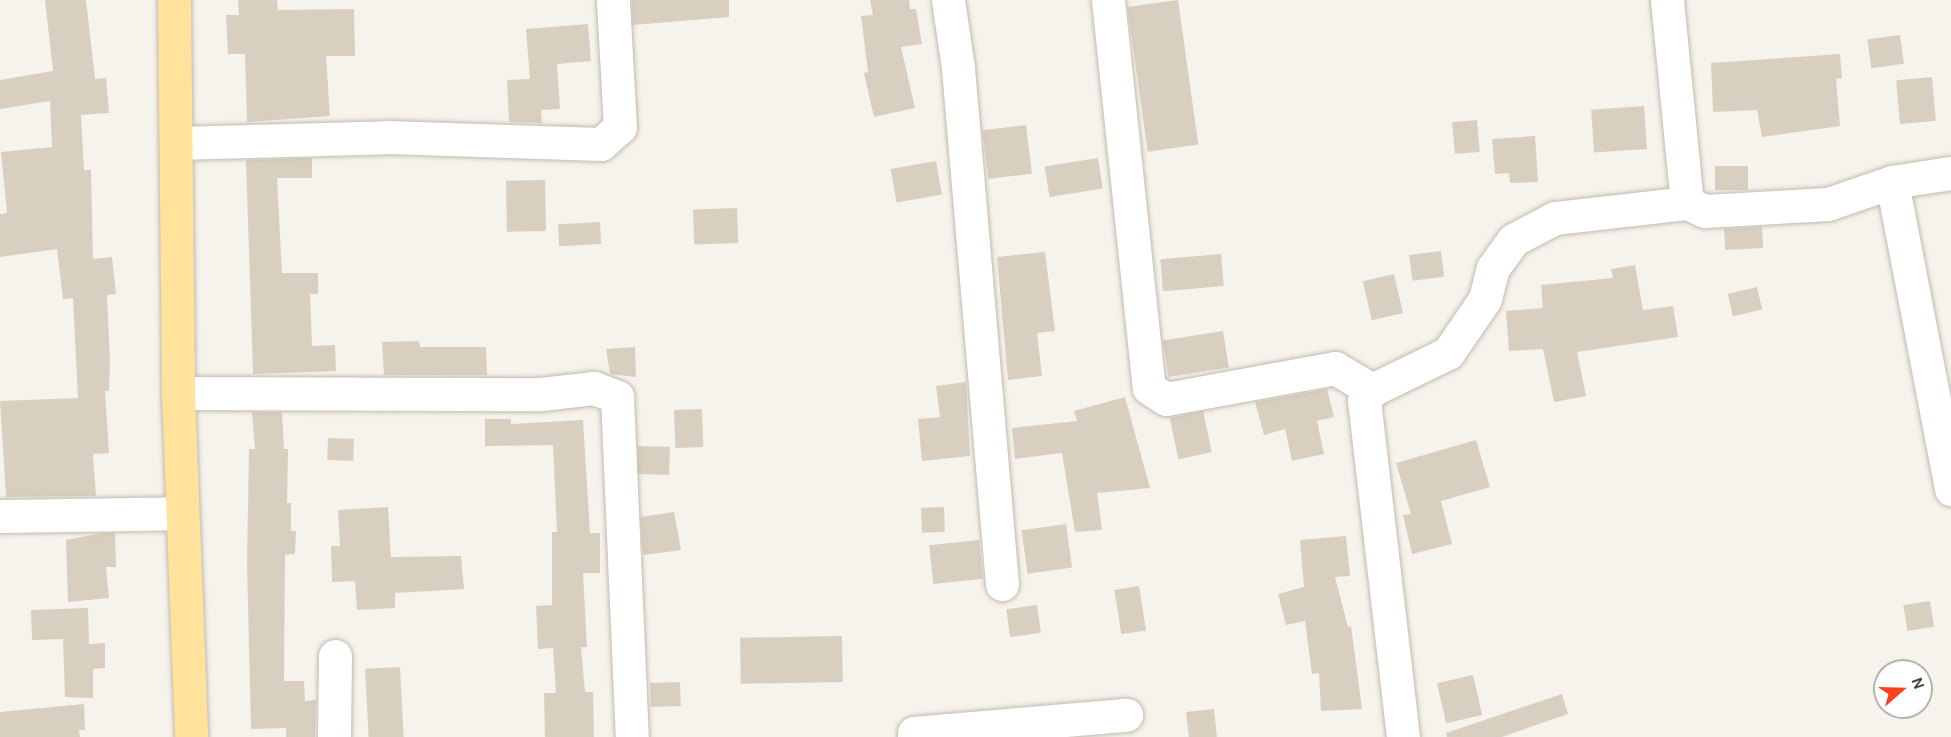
<!DOCTYPE html>
<style>
body{margin:0}
#map{position:relative;width:1951px;height:737px;overflow:hidden;background:#f6f3ec;font-family:Karla,sans-serif}
div>[style]{position:absolute}
.building>*{inset:0;background:#d8cfc1;transform-origin:0 0}
.roads{filter:drop-shadow(0 0 2px #c2bbae) drop-shadow(0 0 2px #c2bbae)}
.minor>*{height:33px;margin:-16.5px;padding:0 16.5px;transform-origin:16.5px;border-radius:16.5px;background:#fff}
.major>*{height:33px;margin:-16.5px;padding:0 16.5px;transform-origin:16.5px;border-radius:16.5px;background:#ffe39c}
span{translate:-50% -50%;white-space:nowrap;text-align:center;line-height:1.15;-webkit-text-stroke:4.5px #fff;paint-order:stroke}
.north{position:absolute;left:1873px;top:659px;width:60px;height:60px;box-sizing:border-box;background:#fff;border:2px solid #b7b4b0;border-radius:50%;rotate:70deg;font-size:16px;font-weight:700;line-height:24px;text-align:center;color:#4b4439}
.north::after{content:'';display:block;margin:auto;width:21px;height:27px;background:#fc3f1d;clip-path:polygon(50% 0,100% 100%,50% 72%,0 100%)}
</style>
<div id="map">
<div class="building">
<i style="clip-path:polygon(45px 0,86px 0,95px 79px,106px 78px,109px 113px,81px 115px,84px 170px,91px 170px,93px 259px,112px 257px,116px 294px,107px 295px,110px 362px,109px 391px,105px 391px,109px 453px,93px 454px,96px 496px,6px 497px,0 401px,78px 398px,73px 298px,63px 299px,57px 249px,0 257px,0 214px,7px 213px,1px 152px,52px 147px,50px 101px,0 109px,0 80px,53px 71px)"></i>
<i style="clip-path:polygon(238px 0,277px 0,278px 10px,354px 9px,355px 56px,326px 56px,330px 116px,247px 122px,245px 54px,228px 54px,226px 15px,239px 15px)"></i>
<i style="clip-path:polygon(632px 0,729px 0,729px 17px,633px 25px)"></i>
<i style="clip-path:polygon(870px 0,909px 0,910px 9px,916px 9px,922px 44px,901px 47px,915px 108px,874px 117px,864px 73px,868px 72px,861px 16px,873px 15px)"></i>
<i style="left:1178px;top:0;width:146px;height:51px;rotate:82deg"></i>
<i style="clip-path:polygon(588px 24px,591px 61px,557px 64px,560px 109px,541px 110px,542px 123px,509px 122px,507px 80px,530px 79px,526px 29px)"></i>
<i style="left:1900px;top:35px;width:29px;height:33px;rotate:82deg"></i>
<i style="clip-path:polygon(1840px 54px,1842px 78px,1836px 79px,1840px 126px,1762px 137px,1757px 110px,1713px 112px,1711px 63px)"></i>
<i style="left:1932px;top:77px;width:44px;height:36px;rotate:85deg"></i>
<i style="left:1644px;top:106px;width:43px;height:53px;rotate:86deg"></i>
<i style="left:1477px;top:120px;width:32px;height:25px;rotate:85deg"></i>
<i style="left:1026px;top:125px;width:49px;height:44px;rotate:83deg"></i>
<i style="clip-path:polygon(1535px 136px,1538px 182px,1510px 183px,1509px 173px,1495px 174px,1492px 139px)"></i>
<i style="clip-path:polygon(312px 158px,312px 178px,277px 178px,282px 273px,318px 273px,318px 294px,310px 294px,312px 346px,335px 345px,336px 371px,253px 374px,246px 160px)"></i>
<i style="left:1098px;top:158px;width:31px;height:54px;rotate:81deg"></i>
<i style="left:936px;top:161px;width:34px;height:46px;rotate:80deg"></i>
<i style="left:1715px;top:166px;width:33px;height:24px"></i>
<i style="left:545px;top:180px;width:51px;height:39px;rotate:89deg"></i>
<i style="left:737px;top:208px;width:35px;height:44px;rotate:88deg"></i>
<i style="left:600px;top:222px;width:22px;height:42px;rotate:87deg"></i>
<i style="left:1762px;top:227px;width:21px;height:38px;rotate:87deg"></i>
<i style="left:1441px;top:251px;width:26px;height:32px;rotate:83deg"></i>
<i style="clip-path:polygon(1045px 252px,1055px 331px,1037px 333px,1042px 376px,1008px 380px,997px 257px)"></i>
<i style="left:1221px;top:254px;width:32px;height:61px;rotate:85deg"></i>
<i style="clip-path:polygon(1635px 265px,1643px 310px,1673px 306px,1678px 337px,1577px 352px,1586px 396px,1554px 402px,1543px 349px,1509px 351px,1506px 311px,1543px 308px,1541px 285px,1613px 278px,1611px 269px)"></i>
<i style="left:1394px;top:274px;width:40px;height:32px;rotate:77deg"></i>
<i style="left:1757px;top:287px;width:23px;height:30px;rotate:77deg"></i>
<i style="left:1223px;top:331px;width:37px;height:61px;rotate:81deg"></i>
<i style="clip-path:polygon(419px 341px,420px 347px,486px 347px,487px 375px,384px 375px,382px 342px)"></i>
<i style="clip-path:polygon(635px 347px,636px 377px,610px 374px,606px 349px)"></i>
<i style="clip-path:polygon(966px 382px,970px 456px,922px 461px,918px 419px,940px 417px,936px 386px)"></i>
<i style="clip-path:polygon(1327px 389px,1334px 417px,1317px 421px,1324px 454px,1292px 461px,1285px 429px,1264px 435px,1255px 402px)"></i>
<i style="clip-path:polygon(1125px 397px,1150px 488px,1097px 493px,1102px 530px,1075px 532px,1062px 453px,1015px 459px,1012px 428px,1077px 421px,1074px 411px)"></i>
<i style="left:702px;top:409px;width:38px;height:28px;rotate:88deg"></i>
<i style="left:1203px;top:411px;width:42px;height:34px;rotate:78deg"></i>
<i style="clip-path:polygon(252px 412px,282px 412px,284px 449px,288px 449px,287px 503px,291px 503px,291px 531px,296px 531px,295px 554px,285px 555px,284px 681px,304px 681px,305px 701px,316px 700px,315px 737px,286px 737px,286px 728px,251px 729px,247px 563px,249px 449px,255px 449px)"></i>
<i style="clip-path:polygon(485px 419px,511px 419px,511px 424px,583px 420px,590px 533px,600px 533px,600px 573px,583px 573px,587px 647px,581px 647px,585px 692px,593px 692px,594px 737px,545px 737px,544px 693px,556px 693px,553px 648px,538px 649px,536px 606px,552px 605px,552px 532px,557px 532px,553px 445px,485px 446px)"></i>
<i style="left:328px;top:438px;width:26px;height:22px;rotate:2deg"></i>
<i style="clip-path:polygon(1476px 440px,1490px 487px,1441px 501px,1452px 544px,1412px 554px,1403px 515px,1411px 514px,1396px 463px)"></i>
<i style="left:638px;top:446px;width:32px;height:28px;rotate:2deg"></i>
<i style="clip-path:polygon(388px 507px,391px 557px,461px 556px,464px 589px,395px 593px,395px 608px,357px 610px,355px 581px,332px 582px,331px 546px,340px 546px,338px 510px)"></i>
<i style="left:944px;top:507px;width:25px;height:23px;rotate:88deg"></i>
<i style="clip-path:polygon(674px 512px,681px 550px,643px 555px,641px 517px)"></i>
<i style="left:1066px;top:524px;width:44px;height:45px;rotate:82deg"></i>
<i style="clip-path:polygon(103px 533px,115px 533px,116px 567px,106px 567px,109px 598px,68px 602px,66px 540px)"></i>
<i style="clip-path:polygon(1346px 536px,1350px 576px,1335px 577px,1348px 627px,1351px 626px,1362px 709px,1321px 711px,1319px 673px,1312px 674px,1305px 621px,1286px 625px,1278px 594px,1304px 587px,1300px 540px)"></i>
<i style="left:979px;top:540px;width:39px;height:50px;rotate:84deg"></i>
<i style="left:1139px;top:586px;width:45px;height:25px;rotate:81deg"></i>
<i style="left:1930px;top:601px;width:26px;height:27px;rotate:81deg"></i>
<i style="left:1037px;top:605px;width:28px;height:31px;rotate:82deg"></i>
<i style="clip-path:polygon(88px 608px,89px 644px,105px 643px,105px 668px,93px 669px,93px 698px,65px 697px,63px 639px,32px 640px,31px 610px)"></i>
<i style="left:842px;top:636px;width:46px;height:102px;rotate:89deg"></i>
<i style="left:400px;top:667px;width:70px;height:35px;rotate:87deg"></i>
<i style="left:1473px;top:675px;width:41px;height:37px;rotate:77deg"></i>
<i style="left:680px;top:682px;width:24px;height:30px;rotate:88deg"></i>
<i style="clip-path:polygon(1562px 694px,1568px 714px,1502px 737px,1447px 737px,1446px 733px)"></i>
<i style="clip-path:polygon(84px 704px,85px 730px,79px 730px,80px 737px,0 737px,0 712px)"></i>
<i style="left:1214px;top:709px;width:28px;height:28px;rotate:84deg"></i>
</div>
<div class="roads">
<div class="minor">
<i style="left:948px;top:0;width:69px;rotate:81.6deg"></i>
<i style="left:958px;top:68px;width:518px;rotate:85.13deg"></i>
<i style="left:1108px;top:0;width:390px;rotate:84deg"></i>
<i style="left:1149px;top:388px;width:20px;rotate:33deg"></i>
<i style="left:1166px;top:399px;width:172px;rotate:-10.4deg"></i>
<i style="left:1335px;top:368px;width:43px;rotate:30.7deg"></i>
<i style="left:1667px;top:0;width:204px;rotate:84.4deg"></i>
<i style="left:1687px;top:203px;width:20px;rotate:24deg"></i>
<i style="left:1705px;top:211px;width:123px;rotate:-3.3deg"></i>
<i style="left:1828px;top:204px;width:68px;rotate:-19deg"></i>
<i style="left:1892px;top:182px;width:60px;rotate:-8.7deg"></i>
<i style="left:177px;top:143px;width:210px;rotate:-1.6deg"></i>
<i style="left:387px;top:137px;width:214px;rotate:1.9deg"></i>
<i style="left:601px;top:144px;width:25px;rotate:-42deg"></i>
<i style="left:620px;top:127px;width:127px;rotate:-93.2deg"></i>
<i style="left:1892px;top:182px;width:313px;rotate:79.1deg"></i>
<i style="left:178px;top:393px;width:363px;rotate:0.2deg"></i>
<i style="left:541px;top:394px;width:53px;rotate:-6.5deg"></i>
<i style="left:594px;top:388px;width:25px;rotate:21deg"></i>
<i style="left:617px;top:397px;width:340px;rotate:87.5deg"></i>
<i style="left:0;top:516px;width:181px;rotate:-0.9deg"></i>
<i style="left:334px;top:737px;width:81px;rotate:-89.3deg"></i>
<i style="left:914px;top:737px;width:4px;rotate:-90deg"></i>
<i style="left:914px;top:733px;width:213px;rotate:-4.9deg"></i>
<i style="left:1403px;top:737px;width:338px;rotate:-96.6deg"></i>
<i style="left:1364px;top:401px;width:14px;rotate:-54deg"></i>
<i style="left:1372px;top:390px;width:85px;rotate:-26deg"></i>
<i style="left:1448px;top:353px;width:65px;rotate:-55.6deg"></i>
<i style="left:1485px;top:299px;width:32px;rotate:-76deg"></i>
<i style="left:1493px;top:268px;width:34px;rotate:-54deg"></i>
<i style="left:1513px;top:240px;width:47px;rotate:-27.6deg"></i>
<i style="left:1555px;top:218px;width:133px;rotate:-6.5deg"></i>
</div>
<div class="major">
<i style="left:174px;top:0;width:393px;rotate:89.4deg"></i>
<i style="left:178px;top:393px;width:344px;rotate:87.8deg"></i>
</div>
</div>
<div class="north">N</div>
</div>
